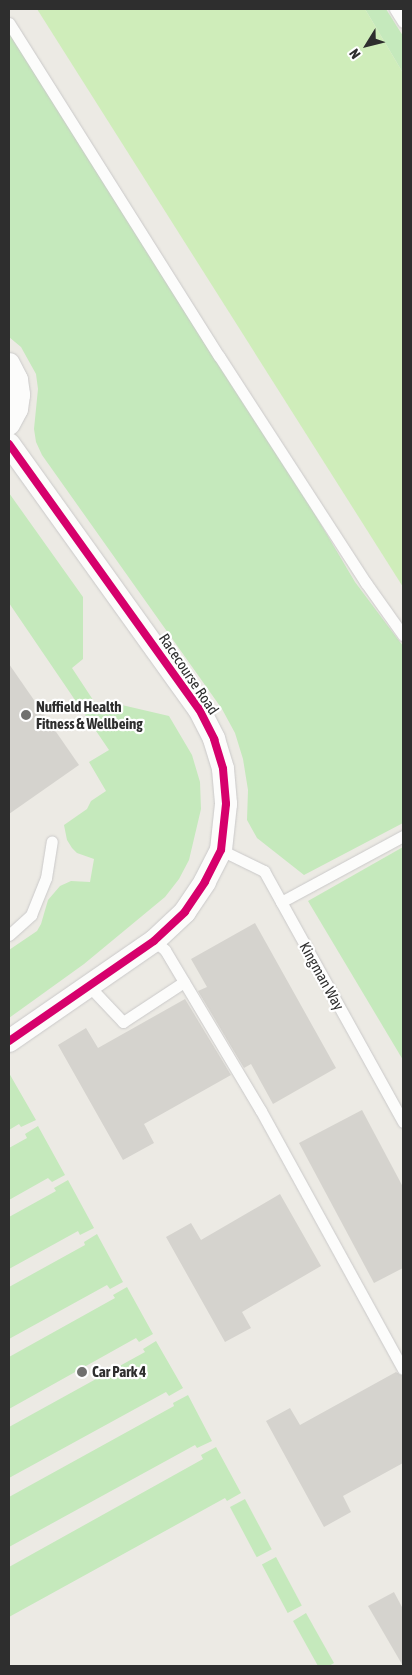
<!DOCTYPE html>
<style>
body{margin:0}
#map{position:relative;width:412px;height:1675px;overflow:hidden;background:#eceae4;font-family:"Asap Condensed",sans-serif}
div>[style]{position:absolute}
.green>*{inset:0;background:#c5e9bc;transform-origin:0 0}
.pitch>*{inset:0;background:#cfedba}
.building>*{inset:0;background:#d5d3ce}
.roads{filter:drop-shadow(0 0 1px #cac9c9) drop-shadow(0 0 1px #cac9c9)}
.lane>*{height:11px;margin:-5.5px;padding:0 5.5px;transform-origin:5.5px;border-radius:5.5px;background:#fcfcfb}
.street>*{height:22px;margin:-11px;padding:0 11px;transform-origin:11px;border-radius:11px;background:#fcfcfb}
.cycleway>*{height:8px;margin:-4px;padding:0 4px;transform-origin:4px;border-radius:4px;background:#d6006c}
.dots>*{width:14px;height:14px;translate:-50% -50%;box-sizing:border-box;border:2px solid #fff;border-radius:50%}
span{translate:-50% -50%;white-space:nowrap;text-align:center;line-height:1.15;-webkit-text-stroke:4.5px #fff;paint-order:stroke}
.street-label{font-size:15px;color:#2e2e2e}
.poi-label{font-size:15px;color:#2e2e2e;font-weight:700}
.left{translate:0 -50%;text-align:left}
.frame{position:absolute;inset:0;border:10px solid #2e2e2e;pointer-events:none}
.north{position:absolute;left:342px;top:20px;width:50px;height:50px;-webkit-text-stroke:4px #fff;paint-order:stroke;rotate:234deg;font-size:14px;font-weight:700;line-height:20px;text-align:center;color:#2e2e2e}
.north::after{content:'';display:block;margin:auto;width:18px;height:22px;background:#2e2e2e;clip-path:polygon(50% 0,100% 100%,50% 72%,0 100%)}
</style>
<div id="map">
<div class="green">
<i style="clip-path:polygon(365px 9px,386px 9px,403px 36px,403px 73px)"></i>
<i style="clip-path:polygon(9px 31px,287px 467px,355px 582px,403px 646px,403px 823px,304px 875px,257px 838px,247px 820px,248px 790px,243px 759px,235px 733px,222px 709px,42px 455px,36px 442px,34px 429px,38px 389px,36px 374px,21px 347px,9px 337px)"></i>
<i style="clip-path:polygon(9px 493px,83px 597px,83px 659px,72px 668px,99px 709px,109px 702px,169px 716px,192px 755px,200px 782px,201px 809px,189px 860px,179px 879px,165px 897px,84px 964px,9px 1018px,9px 950px,37px 931px,41px 924px,48px 900px,60px 886px,71px 881px,90px 882px,94px 859px,77px 853px,72px 848px,67px 840px,64px 825px,87px 809px,91px 801px,106px 791px,89px 762px,109px 750px,9px 603px)"></i>
<i style="clip-path:polygon(403px 847px,403px 1060px,308px 901px)"></i>
<i style="clip-path:polygon(9px 1073px,36px 1120px,21px 1127px,19px 1124px,9px 1130px)"></i>
<i style="clip-path:polygon(38px 1126px,65px 1175px,52px 1182px,48px 1178px,9px 1200px,9px 1148px,27px 1138px,25px 1134px)"></i>
<i style="clip-path:polygon(68px 1180px,94px 1228px,80px 1235px,78px 1231px,9px 1269px,9px 1217px,56px 1191px,54px 1188px)"></i>
<i style="clip-path:polygon(97px 1234px,123px 1282px,110px 1289px,107px 1285px,9px 1339px,9px 1287px,85px 1245px,84px 1242px)"></i>
<i style="clip-path:polygon(127px 1287px,153px 1334px,139px 1342px,136px 1338px,9px 1409px,9px 1357px,115px 1298px,113px 1295px)"></i>
<i style="clip-path:polygon(156px 1341px,183px 1388px,169px 1396px,166px 1392px,9px 1478px,9px 1427px,145px 1352px,143px 1349px)"></i>
<i style="clip-path:polygon(188px 1395px,212px 1441px,197px 1448px,195px 1445px,9px 1547px,9px 1497px,174px 1406px,173px 1403px)"></i>
<i style="clip-path:polygon(216px 1447px,241px 1493px,227px 1501px,225px 1498px,9px 1617px,9px 1567px,203px 1459px,201px 1455px)"></i>
<i style="left:245px;top:1499px;width:57px;height:17px;rotate:62deg"></i>
<i style="left:276px;top:1557px;width:55px;height:16px;rotate:62deg"></i>
<i style="clip-path:polygon(306px 1613px,334px 1663px,329px 1666px,318px 1666px,293px 1621px)"></i>
</div>
<div class="pitch">
<i style="clip-path:polygon(37px 9px,365px 9px,403px 73px,403px 587px)"></i>
</div>
<div class="building">
<i style="clip-path:polygon(9px 664px,79px 765px,9px 814px)"></i>
<i style="clip-path:polygon(255px 923px,336px 1068px,273px 1104px,251px 1064px,244px 1068px,198px 991px,207px 987px,191px 959px)"></i>
<i style="clip-path:polygon(185px 999px,231px 1075px,144px 1124px,154px 1143px,123px 1160px,58px 1045px,86px 1028px,98px 1048px)"></i>
<i style="clip-path:polygon(362px 1110px,403px 1187px,403px 1268px,374px 1283px,299px 1143px)"></i>
<i style="clip-path:polygon(280px 1194px,321px 1266px,242px 1312px,251px 1328px,225px 1342px,166px 1237px,191px 1223px,201px 1240px)"></i>
<i style="clip-path:polygon(396px 1372px,403px 1376px,403px 1463px,343px 1496px,351px 1512px,324px 1527px,266px 1421px,290px 1408px,300px 1425px)"></i>
<i style="clip-path:polygon(394px 1592px,403px 1609px,403px 1666px,368px 1606px)"></i>
</div>
<div class="roads">
<div class="lane">
<i style="left:395px;top:9px;width:15px;rotate:58deg"></i>
<i style="left:9px;top:23px;width:394px;rotate:57.8deg"></i>
<i style="left:219px;top:356px;width:270px;rotate:57.1deg"></i>
<i style="left:366px;top:583px;width:64px;rotate:54.6deg"></i>
<i style="left:221px;top:850px;width:48px;rotate:26deg"></i>
<i style="left:264px;top:871px;width:287px;rotate:61deg"></i>
<i style="left:281px;top:902px;width:139px;rotate:-28.4deg"></i>
<i style="left:9px;top:935px;width:30px;rotate:-42deg"></i>
<i style="left:31px;top:915px;width:40px;rotate:-68deg"></i>
<i style="left:46px;top:878px;width:37px;rotate:-81deg"></i>
<i style="left:154px;top:941px;width:14px;rotate:39deg"></i>
<i style="left:165px;top:950px;width:187px;rotate:59.2deg"></i>
<i style="left:261px;top:1111px;width:294px;rotate:61.2deg"></i>
<i style="left:88px;top:985px;width:51px;rotate:46.6deg"></i>
<i style="left:123px;top:1022px;width:73px;rotate:-33.3deg"></i>
</div>
<div class="street">
<i style="left:9px;top:364px;width:18px;rotate:63deg"></i>
<i style="left:17px;top:380px;width:15px;rotate:82deg"></i>
<i style="left:19px;top:395px;width:14px;rotate:98deg"></i>
<i style="left:17px;top:409px;width:17px;rotate:118deg"></i>
<i style="left:9px;top:444px;width:326px;rotate:54.4deg"></i>
<i style="left:199px;top:709px;width:34px;rotate:63deg"></i>
<i style="left:214px;top:739px;width:31px;rotate:73deg"></i>
<i style="left:223px;top:769px;width:35px;rotate:85deg"></i>
<i style="left:226px;top:804px;width:46px;rotate:96.2deg"></i>
<i style="left:221px;top:850px;width:36px;rotate:117deg"></i>
<i style="left:205px;top:882px;width:36px;rotate:124deg"></i>
<i style="left:185px;top:912px;width:42px;rotate:136.9deg"></i>
<i style="left:154px;top:941px;width:176px;rotate:145.4deg"></i>
</div>
</div>
<div class="cycleway">
<i style="left:9px;top:444px;width:326px;rotate:54.4deg"></i>
<i style="left:199px;top:709px;width:34px;rotate:63deg"></i>
<i style="left:214px;top:739px;width:31px;rotate:73deg"></i>
<i style="left:223px;top:769px;width:35px;rotate:85deg"></i>
<i style="left:226px;top:804px;width:46px;rotate:96.2deg"></i>
<i style="left:221px;top:850px;width:36px;rotate:117deg"></i>
<i style="left:205px;top:882px;width:36px;rotate:124deg"></i>
<i style="left:185px;top:912px;width:42px;rotate:136.9deg"></i>
<i style="left:154px;top:941px;width:176px;rotate:145.4deg"></i>
</div>
<div class="dots">
<i style="left:26px;top:715px;background:#70706e"></i>
<i style="left:82px;top:1372px;background:#70706e"></i>
</div>
<div class="street-label">
<span style="left:189px;top:674px;rotate:56deg">Racecourse Road</span>
<span style="left:322px;top:976px;rotate:61deg">Kingman Way</span>
</div>
<div class="poi-label">
<span class="left" style="left:36px;top:715px">Nuffield Health<br>Fitness &amp; Wellbeing</span>
<span class="left" style="left:92px;top:1372px">Car Park 4</span>
</div>
<div class="frame"></div>
<div class="north">N</div>
</div>
